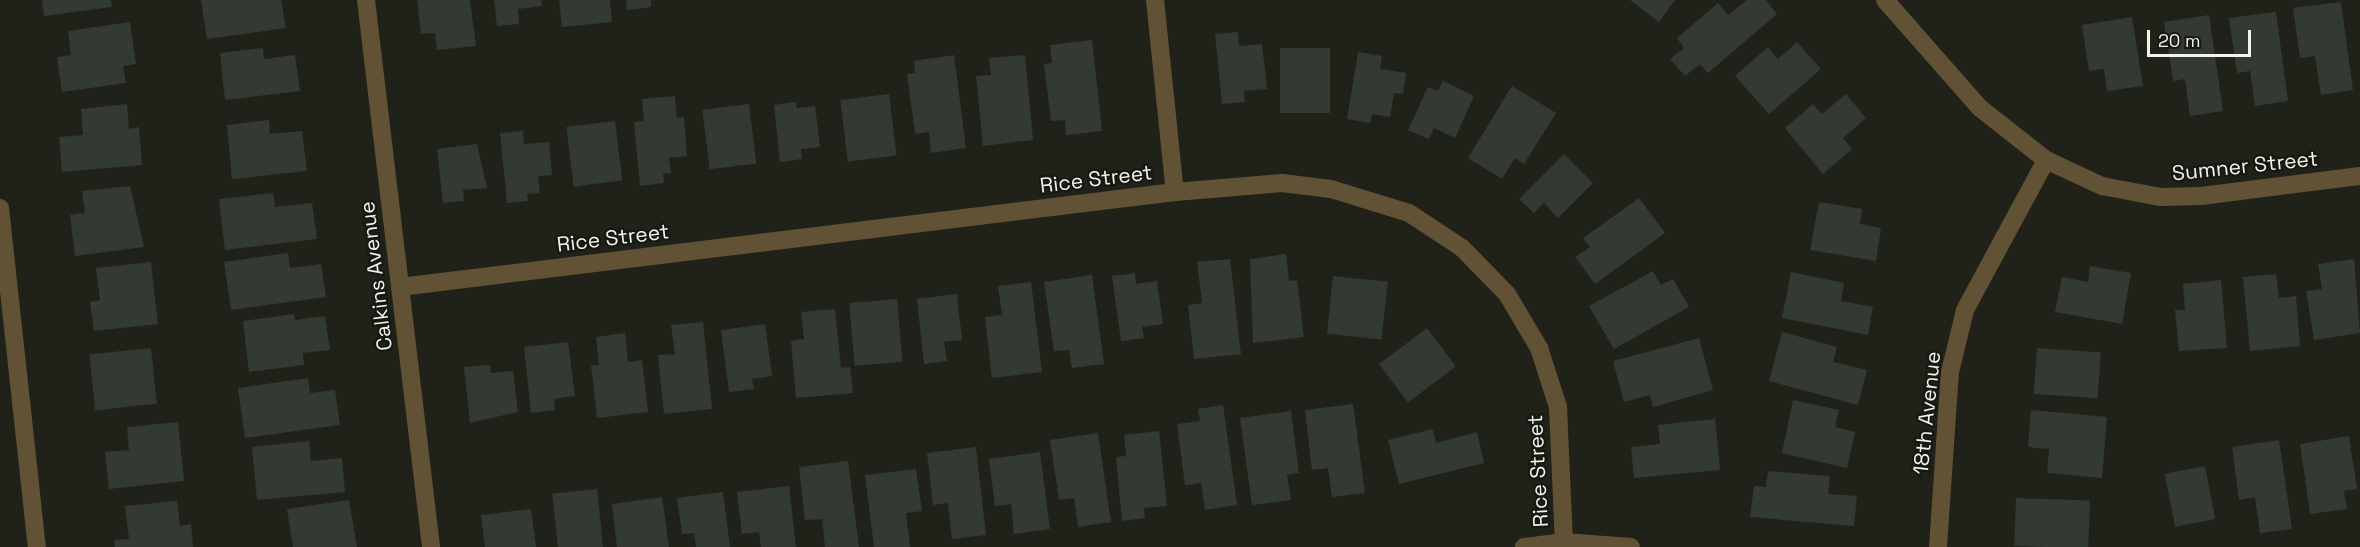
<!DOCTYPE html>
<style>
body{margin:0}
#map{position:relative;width:2360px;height:547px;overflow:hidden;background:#202219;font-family:"Space Grotesk",sans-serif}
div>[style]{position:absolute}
.building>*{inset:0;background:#323a33;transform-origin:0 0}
.minor>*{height:18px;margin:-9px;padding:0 9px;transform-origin:9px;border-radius:9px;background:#625235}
span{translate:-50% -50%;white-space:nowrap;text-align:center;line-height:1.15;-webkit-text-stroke:4.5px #171810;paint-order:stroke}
.street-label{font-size:21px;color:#f2f3ee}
.scale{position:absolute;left:2147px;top:30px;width:104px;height:27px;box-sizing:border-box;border:3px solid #f2f3ee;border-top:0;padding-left:8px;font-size:18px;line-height:21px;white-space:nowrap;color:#f2f3ee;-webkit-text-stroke:4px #171810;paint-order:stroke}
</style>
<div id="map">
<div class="building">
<i style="clip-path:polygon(42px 0,111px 0,112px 7px,44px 16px)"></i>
<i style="clip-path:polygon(201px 0,281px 0,286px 28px,207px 39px)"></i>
<i style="clip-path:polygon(417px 0,470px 0,476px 46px,437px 50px,435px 33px,421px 34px)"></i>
<i style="clip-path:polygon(494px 0,541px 0,542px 6px,518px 9px,519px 24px,497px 26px)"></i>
<i style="clip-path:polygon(559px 0,610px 0,612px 22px,562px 27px)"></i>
<i style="clip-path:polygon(626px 0,651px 0,651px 7px,627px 10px)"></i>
<i style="clip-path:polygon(1630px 0,1675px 0,1659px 22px)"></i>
<i style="clip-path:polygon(1747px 0,1766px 0,1777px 14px,1708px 73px,1700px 64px,1685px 76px,1670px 59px,1684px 48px,1677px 38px,1718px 3px,1728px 15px)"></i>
<i style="clip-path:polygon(2341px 2px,2353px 90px,2321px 95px,2315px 56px,2300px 58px,2293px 8px)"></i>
<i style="clip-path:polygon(2276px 12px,2288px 101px,2255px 106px,2250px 71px,2237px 73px,2229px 18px)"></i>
<i style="clip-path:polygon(2209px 15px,2223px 111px,2190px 116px,2185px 79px,2173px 81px,2164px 22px)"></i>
<i style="clip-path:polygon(2132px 17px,2143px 86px,2107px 91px,2104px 69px,2089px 71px,2082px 25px)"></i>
<i style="clip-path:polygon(130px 22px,136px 64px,123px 66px,126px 83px,62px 92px,57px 57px,71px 55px,68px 31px)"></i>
<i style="clip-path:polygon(1238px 32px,1239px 46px,1262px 44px,1267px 89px,1244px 91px,1245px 102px,1222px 104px,1215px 34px)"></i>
<i style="clip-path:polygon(1092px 40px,1102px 131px,1066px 135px,1065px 120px,1051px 121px,1044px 64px,1052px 63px,1050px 45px)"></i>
<i style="clip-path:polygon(1797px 42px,1821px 69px,1769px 114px,1735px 76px,1768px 47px,1778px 59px)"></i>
<i style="clip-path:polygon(263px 48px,264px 59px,295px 55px,300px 91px,225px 100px,220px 53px)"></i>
<i style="left:1330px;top:48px;width:65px;height:50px;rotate:90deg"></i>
<i style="clip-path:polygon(1358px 52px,1382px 56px,1380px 69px,1406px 73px,1403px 94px,1394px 93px,1390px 117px,1372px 114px,1370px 123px,1347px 119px)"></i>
<i style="clip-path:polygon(954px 55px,966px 148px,931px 153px,929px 132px,915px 134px,907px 74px,915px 73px,914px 61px)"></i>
<i style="clip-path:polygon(1025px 55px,1033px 140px,983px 146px,976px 76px,991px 75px,989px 58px)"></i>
<i style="clip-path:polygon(1443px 81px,1474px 96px,1455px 138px,1434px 128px,1429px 139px,1408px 130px,1428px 87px,1438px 91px)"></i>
<i style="clip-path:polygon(1512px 86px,1556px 113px,1524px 164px,1515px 158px,1502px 179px,1468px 158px)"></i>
<i style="left:889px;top:94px;width:62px;height:49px;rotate:83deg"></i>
<i style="clip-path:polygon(1846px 94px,1866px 118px,1843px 138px,1852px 149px,1823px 174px,1785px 128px,1813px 104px,1822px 114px)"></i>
<i style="clip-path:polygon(675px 96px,677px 118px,684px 117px,687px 156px,669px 158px,671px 173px,663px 174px,664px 183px,640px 186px,634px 122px,644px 121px,642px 99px)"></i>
<i style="clip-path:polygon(796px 102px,797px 108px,815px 106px,820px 147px,801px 149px,802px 159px,780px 162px,774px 105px)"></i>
<i style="clip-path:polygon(127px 104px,129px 129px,139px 127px,142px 165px,62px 172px,59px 137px,83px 135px,81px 109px)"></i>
<i style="left:749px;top:104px;width:60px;height:47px;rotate:83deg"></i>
<i style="clip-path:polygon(269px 120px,270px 134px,302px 131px,307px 171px,232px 179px,227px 125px)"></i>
<i style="left:615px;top:121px;width:60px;height:49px;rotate:83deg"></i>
<i style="clip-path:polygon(523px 131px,524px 144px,549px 142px,552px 175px,538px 176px,540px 193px,527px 194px,528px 201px,507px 203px,500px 133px)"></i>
<i style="clip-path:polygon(477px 144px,487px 188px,463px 190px,464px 201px,443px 203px,437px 149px)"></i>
<i style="clip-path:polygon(1564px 154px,1593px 183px,1558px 218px,1544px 203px,1534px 213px,1519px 199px)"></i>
<i style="clip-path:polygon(130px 186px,144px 247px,75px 256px,70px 215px,85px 213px,82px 191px)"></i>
<i style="clip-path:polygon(273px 193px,275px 207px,312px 203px,317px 239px,225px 250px,219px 199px)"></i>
<i style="clip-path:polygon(1639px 198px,1665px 233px,1595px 284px,1575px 257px,1590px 247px,1583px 238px)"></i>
<i style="clip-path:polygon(1819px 202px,1862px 209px,1860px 224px,1881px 228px,1876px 261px,1810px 250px)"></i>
<i style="clip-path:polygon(288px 253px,290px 268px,321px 264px,326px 297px,231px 310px,224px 262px)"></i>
<i style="clip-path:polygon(1286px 254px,1289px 281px,1297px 280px,1304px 337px,1253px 343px,1250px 259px)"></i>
<i style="clip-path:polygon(1230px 259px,1241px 354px,1194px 359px,1188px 305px,1202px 303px,1197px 262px)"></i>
<i style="clip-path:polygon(2354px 259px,2360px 333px,2314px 340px,2306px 291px,2322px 289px,2318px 264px)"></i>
<i style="clip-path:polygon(151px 262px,158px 324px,94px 331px,90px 302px,100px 300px,96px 268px)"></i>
<i style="clip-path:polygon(2090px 266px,2131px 273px,2122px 324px,2055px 312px,2062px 277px,2088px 282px)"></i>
<i style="clip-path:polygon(1653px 271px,1661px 285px,1673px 279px,1689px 307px,1614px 349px,1589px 306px)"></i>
<i style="clip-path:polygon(1791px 272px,1844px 283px,1841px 301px,1873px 307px,1868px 335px,1782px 318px)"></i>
<i style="clip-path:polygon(1135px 273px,1136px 284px,1157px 281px,1163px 324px,1142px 327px,1144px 338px,1121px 341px,1112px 276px)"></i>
<i style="clip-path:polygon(2276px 274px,2279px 298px,2296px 296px,2300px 346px,2250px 351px,2243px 277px)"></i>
<i style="clip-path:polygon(1092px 275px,1104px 364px,1072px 368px,1069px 350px,1054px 351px,1044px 282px)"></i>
<i style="left:1333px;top:276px;width:55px;height:58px;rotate:6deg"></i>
<i style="clip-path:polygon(2221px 280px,2227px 348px,2179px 351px,2175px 310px,2185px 310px,2183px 284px)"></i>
<i style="clip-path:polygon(1031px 282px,1042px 372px,992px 378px,985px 317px,1002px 315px,998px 286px)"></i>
<i style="clip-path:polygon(957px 294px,962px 340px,944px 342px,947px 361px,924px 364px,917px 299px)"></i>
<i style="left:897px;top:299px;width:63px;height:48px;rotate:85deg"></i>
<i style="clip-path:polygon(835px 309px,841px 368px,850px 367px,853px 393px,796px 398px,791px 341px,804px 339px,801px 312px)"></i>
<i style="clip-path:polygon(294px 314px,295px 320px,325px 316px,330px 350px,303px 353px,304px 365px,249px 372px,243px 321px)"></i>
<i style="clip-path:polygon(703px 322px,712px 409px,664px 414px,658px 355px,675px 354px,671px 325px)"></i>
<i style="clip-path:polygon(765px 324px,772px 376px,752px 379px,754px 389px,729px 392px,721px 330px)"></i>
<i style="left:1427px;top:328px;width:48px;height:60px;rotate:53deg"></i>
<i style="clip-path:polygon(1782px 332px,1837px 347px,1833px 362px,1867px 370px,1858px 405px,1769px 381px)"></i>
<i style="clip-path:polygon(625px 333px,628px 362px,642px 360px,648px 412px,597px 418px,591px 366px,599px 365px,596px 337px)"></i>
<i style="clip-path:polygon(1699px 338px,1713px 390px,1653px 407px,1650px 395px,1624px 402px,1613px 361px)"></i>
<i style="clip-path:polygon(568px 342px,575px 396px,554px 399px,555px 410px,531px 413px,524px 347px)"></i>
<i style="left:151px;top:348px;width:56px;height:62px;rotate:84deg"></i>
<i style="left:2037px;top:348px;width:64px;height:46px;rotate:4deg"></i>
<i style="clip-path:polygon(490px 365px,491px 373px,513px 371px,518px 412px,470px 423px,464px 367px)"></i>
<i style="clip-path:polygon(308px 378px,310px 393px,335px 390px,340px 425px,245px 438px,238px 388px)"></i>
<i style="clip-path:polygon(1793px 400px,1839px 410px,1835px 427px,1855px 432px,1847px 468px,1782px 453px)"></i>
<i style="clip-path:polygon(1353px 404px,1365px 493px,1332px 497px,1328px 468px,1312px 470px,1305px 410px)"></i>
<i style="clip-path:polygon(1223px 405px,1237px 505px,1205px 510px,1201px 483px,1185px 485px,1177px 424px,1200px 421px,1198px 409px)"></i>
<i style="clip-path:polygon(2031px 410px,2107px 417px,2102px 478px,2047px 473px,2049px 449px,2028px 447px)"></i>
<i style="clip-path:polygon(1291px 411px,1299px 473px,1287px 475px,1291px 500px,1252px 505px,1240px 418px)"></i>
<i style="clip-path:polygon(1715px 419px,1720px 470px,1634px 478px,1631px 447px,1660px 444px,1658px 425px)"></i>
<i style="clip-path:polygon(178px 422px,184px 481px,109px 489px,105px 452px,129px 450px,127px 427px)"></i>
<i style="clip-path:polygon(1433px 429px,1436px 443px,1477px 432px,1484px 463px,1399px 484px,1388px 440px)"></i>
<i style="clip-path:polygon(1159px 431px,1167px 506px,1144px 508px,1145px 518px,1122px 521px,1116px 457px,1126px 456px,1124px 435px)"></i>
<i style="clip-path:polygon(1098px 433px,1111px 522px,1078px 527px,1074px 498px,1059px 500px,1050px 440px)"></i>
<i style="clip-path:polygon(2349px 436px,2357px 489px,2344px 491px,2347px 509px,2310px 514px,2300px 444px)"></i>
<i style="clip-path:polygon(2279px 440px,2292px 529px,2260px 533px,2255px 497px,2239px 500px,2232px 447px)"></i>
<i style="clip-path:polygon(309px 441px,311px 461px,342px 458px,345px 492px,257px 500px,252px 447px)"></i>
<i style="clip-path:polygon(976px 447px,986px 535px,952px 539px,948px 503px,933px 505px,927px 453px)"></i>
<i style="clip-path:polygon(1040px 452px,1050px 529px,1014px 534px,1011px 504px,995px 506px,989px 459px)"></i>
<i style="clip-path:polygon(848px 461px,859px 547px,825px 547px,822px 519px,805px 520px,799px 467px)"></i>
<i style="left:2205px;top:466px;width:54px;height:41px;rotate:79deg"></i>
<i style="clip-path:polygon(916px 469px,922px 511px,906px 513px,910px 547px,874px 547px,865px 475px)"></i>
<i style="clip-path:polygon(1768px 471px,1830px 476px,1828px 494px,1857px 496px,1854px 526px,1750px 517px,1754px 486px,1766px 487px)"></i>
<i style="clip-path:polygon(789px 486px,796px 547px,761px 547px,759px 532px,742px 534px,737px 492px)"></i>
<i style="left:597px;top:489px;width:58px;height:45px;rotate:84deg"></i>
<i style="clip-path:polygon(723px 492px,730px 547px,696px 547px,694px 533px,682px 534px,677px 498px)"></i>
<i style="clip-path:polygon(662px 497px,669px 547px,617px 547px,612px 504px)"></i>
<i style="left:2016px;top:498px;width:74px;height:48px;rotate:2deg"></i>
<i style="clip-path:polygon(349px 500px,357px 547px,293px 547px,287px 509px)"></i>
<i style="clip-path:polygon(177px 501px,180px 526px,191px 524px,193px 547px,115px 547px,114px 540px,129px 539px,125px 506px)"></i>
<i style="clip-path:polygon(531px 509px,536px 547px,485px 547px,481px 515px)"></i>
</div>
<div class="minor">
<i style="left:366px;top:0;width:551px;rotate:83.22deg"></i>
<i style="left:1155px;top:0;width:193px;rotate:84.1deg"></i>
<i style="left:1885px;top:0;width:144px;rotate:48.7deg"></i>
<i style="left:1980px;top:108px;width:84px;rotate:38.2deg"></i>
<i style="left:2046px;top:160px;width:62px;rotate:24.9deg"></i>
<i style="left:2102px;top:186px;width:60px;rotate:10.6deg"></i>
<i style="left:2161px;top:197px;width:40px;rotate:-1.4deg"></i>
<i style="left:2201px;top:196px;width:160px;rotate:-7.2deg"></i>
<i style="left:0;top:208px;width:341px;rotate:83.8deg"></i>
<i style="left:400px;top:287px;width:781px;rotate:-6.99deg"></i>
<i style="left:1175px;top:192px;width:107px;rotate:-4.8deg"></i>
<i style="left:1282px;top:183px;width:49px;rotate:7deg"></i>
<i style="left:1331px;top:189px;width:82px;rotate:17.1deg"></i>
<i style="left:1409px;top:213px;width:64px;rotate:33.4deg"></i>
<i style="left:1462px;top:248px;width:64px;rotate:45.6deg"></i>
<i style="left:1507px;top:294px;width:63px;rotate:59.3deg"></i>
<i style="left:1539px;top:348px;width:62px;rotate:72.1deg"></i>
<i style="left:1558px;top:407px;width:135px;rotate:87.5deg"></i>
<i style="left:1524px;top:547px;width:40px;rotate:-7.1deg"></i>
<i style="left:1564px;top:542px;width:67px;rotate:4.3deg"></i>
<i style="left:1938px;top:547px;width:175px;rotate:-86.1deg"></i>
<i style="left:1950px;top:372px;width:64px;rotate:-76.4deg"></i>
<i style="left:1965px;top:310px;width:170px;rotate:-61.6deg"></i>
</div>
<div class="street-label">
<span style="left:2245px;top:166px;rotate:-6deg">Sumner Street</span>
<span style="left:1096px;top:179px;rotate:-7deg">Rice Street</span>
<span style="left:613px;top:238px;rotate:-7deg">Rice Street</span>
<span style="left:376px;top:276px;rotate:-97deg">Calkins Avenue</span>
<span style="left:1927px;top:413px;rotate:-84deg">18th Avenue</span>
<span style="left:1538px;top:471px;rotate:-93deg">Rice Street</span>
</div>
<div class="scale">20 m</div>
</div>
